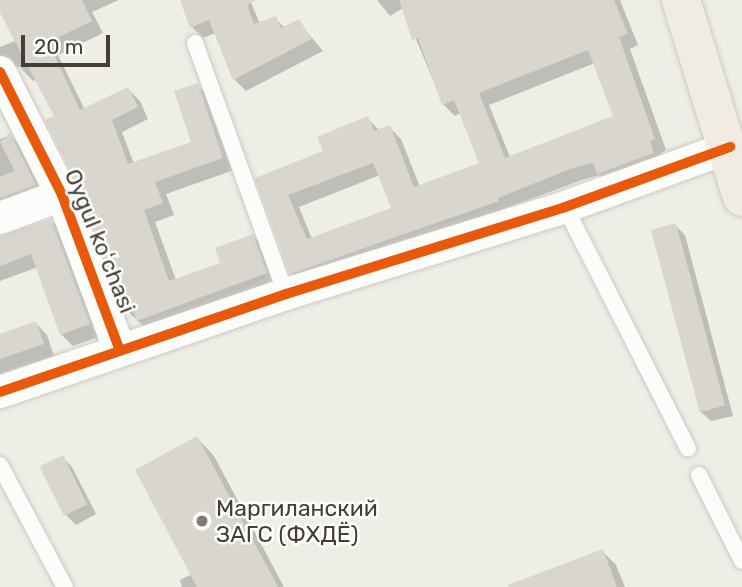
<!DOCTYPE html>
<meta charset="utf-8">
<style>
body{margin:0}
#map{position:relative;width:742px;height:587px;overflow:hidden;background:#eeede6;font-family:Rubik,sans-serif}
div>[style]{position:absolute}
.shadow>*{inset:0;background:#0003}
.building>*{inset:0;background:#d8d6cf;transform-origin:0 0}
.roads{filter:drop-shadow(0 0 2px #cccac4) drop-shadow(0 0 2px #cccac4)}
.service>*{height:16px;margin:-8px;padding:0 8px;transform-origin:8px;border-radius:8px;background:#fcfcfb}
.minor>*{height:32px;margin:-16px;padding:0 16px;transform-origin:16px;border-radius:16px;background:#fcfcfb}
.primary>*{height:38px;margin:-19px;padding:0 19px;transform-origin:19px;border-radius:19px;background:#f0ece2}
.cycleway>*{height:10px;margin:-5px;padding:0 5px;transform-origin:5px;border-radius:5px;background:#e8590c}
.dots>*{width:19px;height:19px;translate:-50% -50%;box-sizing:border-box;border:4px solid #fff;border-radius:50%}
span{translate:-50% -50%;white-space:nowrap;text-align:center;line-height:1.15;-webkit-text-stroke:5px #fff;paint-order:stroke}
.street-label{font-size:23px;color:#443e34}
.poi-label{font-size:23px;color:#443e34}
.left{translate:0 -50%;text-align:left}
.scale{position:absolute;left:21px;top:35px;width:89px;height:32px;box-sizing:border-box;border:4px solid #443e34;border-top:0;padding-left:9px;font-size:21px;line-height:24px;white-space:nowrap;color:#443e34;-webkit-text-stroke:5px #fff;paint-order:stroke}
</style>
<div id="map">
<div class="shadow">
<i style="clip-path:polygon(0 0,119px 0,92px 12px,103px 33px,58px 55px,85px 110px,128px 89px,140px 101px,148px 119px,122px 132px,134px 164px,194px 143px,197px 85px,209px 97px,234px 170px,166px 194px,174px 215px,155px 222px,176px 280px,222px 264px,253px 236px,265px 248px,278px 285px,150px 332px,126px 310px,57px 117px,38px 79px,33px 81px,20px 67px,4px 66px,0 73px,0 47px,15px 41px)"></i>
<i style="clip-path:polygon(181px 0,250px 0,260px 24px,275px 18px,285px 28px,298px 21px,323px 51px,246px 91px,234px 79px,216px 33px,203px 38px,192px 27px)"></i>
<i style="clip-path:polygon(evenodd,377px 0,620px 0,638px 45px,630px 49px,666px 150px,661px 153px,665px 164px,610px 185px,600px 175px,582px 180px,303px 284px,291px 273px,257px 179px,326px 152px,367px 118px,379px 130px,389px 127px,401px 139px,420px 187px,482px 164px,461px 113px,455px 116px,443px 104px,403px 8px,390px 16px,377px 0,595px 63px,616px 117px,510px 157px,489px 105px,595px 63px,377px 0,380px 175px,394px 209px,312px 239px,299px 207px,380px 175px)"></i>
<i style="clip-path:polygon(10px 135px,22px 147px,47px 197px,0 217px,0 139px)"></i>
<i style="clip-path:polygon(51px 221px,63px 232px,101px 336px,73px 346px,61px 334px,38px 267px,0 281px,0 237px)"></i>
<i style="clip-path:polygon(675px 225px,685px 235px,733px 416px,711px 421px,701px 412px)"></i>
<i style="clip-path:polygon(36px 323px,47px 335px,54px 356px,0 374px,0 336px)"></i>
<i style="clip-path:polygon(197px 438px,214px 456px,284px 587px,182px 587px,180px 580px,192px 574px)"></i>
<i style="clip-path:polygon(62px 457px,72px 467px,96px 514px,76px 525px,66px 515px)"></i>
<i style="clip-path:polygon(602px 551px,616px 565px,625px 587px,544px 587px)"></i>
</div>
<div class="building">
<i style="clip-path:polygon(0 0,82px 0,92px 21px,48px 42px,80px 110px,128px 87px,138px 107px,112px 120px,128px 164px,191px 142px,174px 91px,198px 83px,223px 158px,155px 182px,163px 203px,144px 210px,169px 281px,220px 263px,215px 248px,253px 234px,267px 273px,137px 321px,132px 308px,125px 311px,79px 188px,45px 120px,54px 116px,0 13px)"></i>
<i style="clip-path:polygon(180px 0,256px 0,247px 5px,254px 24px,276px 16px,281px 28px,299px 19px,312px 39px,233px 80px,209px 20px,190px 28px)"></i>
<i style="clip-path:polygon(evenodd,399px 0,614px 0,628px 34px,619px 37px,655px 139px,650px 141px,654px 153px,597px 174px,593px 163px,570px 169px,498px 198px,499px 201px,290px 274px,255px 178px,323px 151px,317px 137px,368px 116px,374px 131px,390px 125px,414px 187px,479px 163px,454px 100px,442px 105px,418px 38px,412px 40px,399px 0,588px 50px,613px 116px,505px 158px,479px 93px,588px 50px,399px 0,373px 163px,391px 208px,307px 239px,288px 195px,373px 163px)"></i>
<i style="clip-path:polygon(10px 133px,36px 185px,0 198px,0 177px,15px 171px,0 142px)"></i>
<i style="clip-path:polygon(51px 219px,90px 324px,60px 335px,31px 254px,0 266px,0 236px)"></i>
<i style="left:676px;top:223px;width:189px;height:26px;rotate:75deg"></i>
<i style="clip-path:polygon(36px 321px,44px 344px,0 359px,0 334px)"></i>
<i style="clip-path:polygon(197px 436px,278px 587px,197px 587px,135px 470px)"></i>
<i style="left:63px;top:455px;width:55px;height:26px;rotate:64deg"></i>
<i style="clip-path:polygon(603px 549px,617px 587px,508px 587px,508px 585px)"></i>
</div>
<div class="roads">
<div class="service">
<i style="left:195px;top:43px;width:267px;rotate:70.1deg"></i>
<i style="left:565px;top:207px;width:271px;rotate:63deg"></i>
<i style="left:0;top:465px;width:138px;rotate:62deg"></i>
<i style="left:699px;top:475px;width:96px;rotate:63.4deg"></i>
</div>
<div class="minor">
<i style="left:0;top:72px;width:138px;rotate:63.2deg"></i>
<i style="left:62px;top:195px;width:166px;rotate:69.6deg"></i>
<i style="left:0;top:218px;width:66px;rotate:-20.4deg"></i>
<i style="left:0;top:392px;width:302px;rotate:-18.9deg"></i>
<i style="left:286px;top:294px;width:292px;rotate:-17.3deg"></i>
<i style="left:565px;top:207px;width:176px;rotate:-20deg"></i>
</div>
<div class="primary">
<i style="left:681px;top:0;width:206px;rotate:72.8deg"></i>
</div>
</div>
<div class="cycleway">
<i style="left:0;top:72px;width:138px;rotate:63.2deg"></i>
<i style="left:62px;top:195px;width:166px;rotate:69.6deg"></i>
<i style="left:0;top:392px;width:302px;rotate:-18.9deg"></i>
<i style="left:286px;top:294px;width:292px;rotate:-17.3deg"></i>
<i style="left:565px;top:207px;width:176px;rotate:-20deg"></i>
</div>
<div class="dots">
<i style="left:202px;top:521px;background:#807b72"></i>
</div>
<div class="street-label">
<span style="left:100px;top:241px;rotate:68deg">Oygul koʻchasi</span>
</div>
<div class="poi-label">
<span class="left" style="left:216px;top:521px">Маргиланский<br>ЗАГС (ФХДЁ)</span>
</div>
<div class="scale">20 m</div>
</div>
